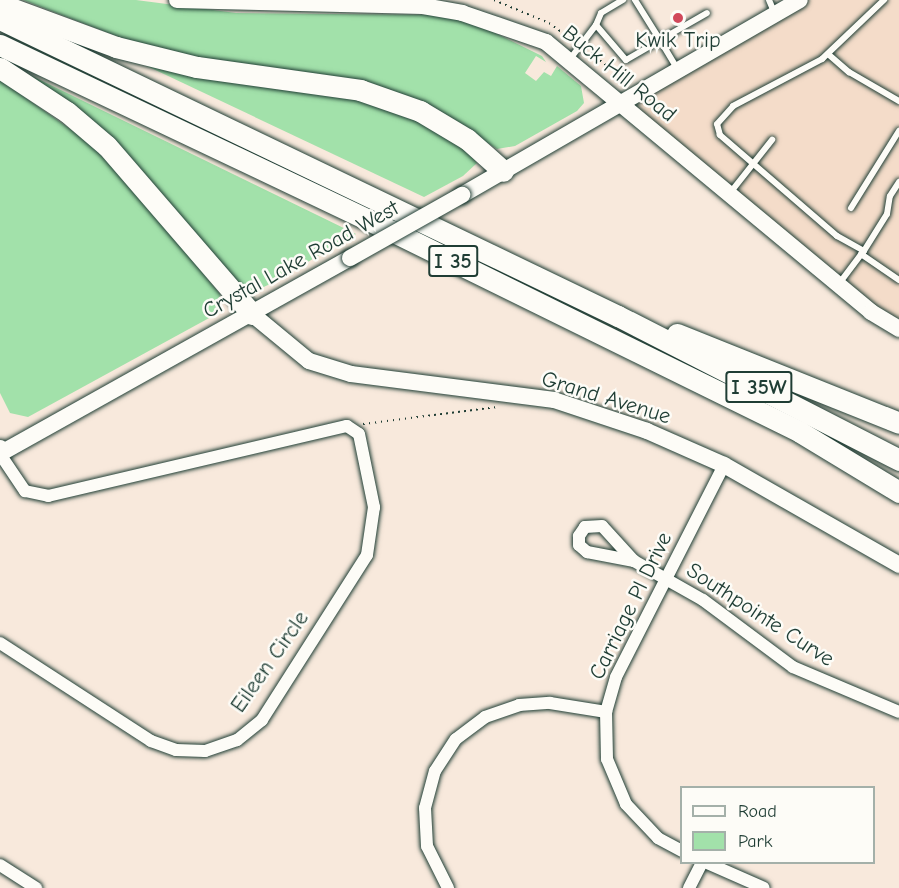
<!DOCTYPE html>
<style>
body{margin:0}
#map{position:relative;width:899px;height:888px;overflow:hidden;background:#f8e9dc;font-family:"Comic Neue",sans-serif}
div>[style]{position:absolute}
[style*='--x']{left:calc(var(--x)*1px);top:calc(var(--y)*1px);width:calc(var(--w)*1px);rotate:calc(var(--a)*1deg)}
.built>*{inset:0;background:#f4dcc9}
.green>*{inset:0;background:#a2e1aa}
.path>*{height:2px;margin-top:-1px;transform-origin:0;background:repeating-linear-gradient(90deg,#1f3d34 0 1.5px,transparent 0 6px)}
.roads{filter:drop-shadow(0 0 2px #1f3d34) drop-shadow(0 0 2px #1f3d34)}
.lane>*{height:6px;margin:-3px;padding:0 3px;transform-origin:3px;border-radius:3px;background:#fdfcf7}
.street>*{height:12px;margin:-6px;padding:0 6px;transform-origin:6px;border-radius:6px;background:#fdfcf7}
.secondary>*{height:16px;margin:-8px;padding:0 8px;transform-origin:8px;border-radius:8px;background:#fdfcf7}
.highway>*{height:21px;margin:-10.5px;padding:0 10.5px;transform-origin:10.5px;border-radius:10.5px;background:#fdfcf7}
.bridges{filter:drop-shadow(0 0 2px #1f3d34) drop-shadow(0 0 2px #1f3d34)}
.secondary-bridge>*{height:16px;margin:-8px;padding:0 8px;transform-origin:8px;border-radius:8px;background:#fdfcf7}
.dots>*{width:16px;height:16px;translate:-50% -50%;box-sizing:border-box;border:3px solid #fdfcf7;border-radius:50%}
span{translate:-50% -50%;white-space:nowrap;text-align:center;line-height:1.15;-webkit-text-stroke:5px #fdfcf7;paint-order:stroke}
.shield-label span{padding:2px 4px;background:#fdfcf7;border:2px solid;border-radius:4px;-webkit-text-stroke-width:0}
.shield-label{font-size:21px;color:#1f3d34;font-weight:700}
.poi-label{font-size:22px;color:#1f3d34}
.street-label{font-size:22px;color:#1f3d34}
.legend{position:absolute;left:680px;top:786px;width:195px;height:78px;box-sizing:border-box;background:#fdfcf7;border:2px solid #a4b0a9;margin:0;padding:8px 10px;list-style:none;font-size:18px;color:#1f3d34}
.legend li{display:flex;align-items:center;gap:12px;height:30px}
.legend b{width:30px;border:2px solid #a4b0a9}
</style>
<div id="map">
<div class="built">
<div style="clip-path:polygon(800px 0,899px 0,899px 329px,622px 103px)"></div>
</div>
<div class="green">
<div style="clip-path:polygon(23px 0,136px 0,236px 13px,444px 15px,483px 27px,542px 56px,546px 62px,536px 56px,525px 73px,536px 81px,544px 72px,551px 76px,557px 66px,581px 86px,584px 103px,577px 111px,515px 146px,497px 149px,452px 120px,124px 39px)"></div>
<div style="clip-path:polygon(130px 58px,381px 104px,410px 116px,466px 150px,477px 163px,463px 176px,424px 197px)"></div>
<div style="clip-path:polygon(28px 74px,356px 234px,268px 285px,255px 291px,242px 289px)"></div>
<div style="clip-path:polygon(0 80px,86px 140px,131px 186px,220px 294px,218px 309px,211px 317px,28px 417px,10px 413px,0 393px)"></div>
</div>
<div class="path">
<div style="--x:494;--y:0;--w:60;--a:22.7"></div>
<div style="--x:549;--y:23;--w:31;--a:36"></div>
<div style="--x:586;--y:49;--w:48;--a:39"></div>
<div style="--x:623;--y:79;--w:12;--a:-24"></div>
<div style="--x:363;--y:424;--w:135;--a:-7.2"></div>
</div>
<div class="roads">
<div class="lane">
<div style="--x:635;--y:0;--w:47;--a:58"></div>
<div style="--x:660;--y:40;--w:54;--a:-29.9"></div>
<div style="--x:769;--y:0;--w:13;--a:67"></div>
<div style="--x:596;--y:25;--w:13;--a:-67"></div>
<div style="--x:601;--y:13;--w:26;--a:-31"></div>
<div style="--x:828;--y:54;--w:28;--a:41"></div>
<div style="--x:849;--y:72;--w:58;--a:30.1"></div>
<div style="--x:570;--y:59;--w:43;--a:-52.6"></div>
<div style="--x:596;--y:25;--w:46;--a:49.4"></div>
<div style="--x:626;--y:60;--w:39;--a:-30"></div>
<div style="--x:660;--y:40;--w:35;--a:59"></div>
<div style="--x:730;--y:193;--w:68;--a:-51.6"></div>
<div style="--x:851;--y:208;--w:91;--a:-58.1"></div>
<div style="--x:864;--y:251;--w:31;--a:-151"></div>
<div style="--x:837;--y:236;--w:155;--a:-139.2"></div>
<div style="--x:720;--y:135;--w:11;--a:-105"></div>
<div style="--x:717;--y:124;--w:24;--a:-48"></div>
<div style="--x:733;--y:106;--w:101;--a:-27.8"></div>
<div style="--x:822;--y:59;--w:86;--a:-43.6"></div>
<div style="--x:862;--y:254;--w:47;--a:-58"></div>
<div style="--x:887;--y:214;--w:18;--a:-81"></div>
<div style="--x:890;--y:196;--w:17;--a:-57"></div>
<div style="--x:838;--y:285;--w:39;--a:-53"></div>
<div style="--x:861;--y:254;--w:46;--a:34.4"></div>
</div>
<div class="street">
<div style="--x:0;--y:454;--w:45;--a:56"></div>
<div style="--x:25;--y:491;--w:24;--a:12"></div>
<div style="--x:48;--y:496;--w:307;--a:-13.2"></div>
<div style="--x:347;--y:426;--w:14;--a:34"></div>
<div style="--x:359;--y:434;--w:75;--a:78.4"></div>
<div style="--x:374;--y:507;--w:49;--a:98.3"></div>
<div style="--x:367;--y:555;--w:196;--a:122.5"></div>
<div style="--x:262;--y:720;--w:32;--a:141"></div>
<div style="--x:237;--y:740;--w:34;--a:161"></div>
<div style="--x:205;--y:751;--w:29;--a:-178"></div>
<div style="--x:176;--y:750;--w:27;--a:-160"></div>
<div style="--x:151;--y:741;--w:180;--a:-147"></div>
<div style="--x:634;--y:561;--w:47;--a:-132.4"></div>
<div style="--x:602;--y:526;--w:17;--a:177"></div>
<div style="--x:585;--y:527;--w:11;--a:124"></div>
<div style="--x:579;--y:536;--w:9;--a:90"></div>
<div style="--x:579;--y:545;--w:11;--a:41"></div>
<div style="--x:587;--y:552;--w:48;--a:10.8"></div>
<div style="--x:634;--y:561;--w:79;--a:29.5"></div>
<div style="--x:703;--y:600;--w:112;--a:36.7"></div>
<div style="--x:793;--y:667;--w:115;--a:23"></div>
<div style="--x:682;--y:851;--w:27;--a:-152"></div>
<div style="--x:658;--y:838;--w:47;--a:-133.3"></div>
<div style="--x:626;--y:804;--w:49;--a:-112.9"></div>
<div style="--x:607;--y:759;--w:47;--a:-91.2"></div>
<div style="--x:606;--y:712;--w:36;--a:-74"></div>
<div style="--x:616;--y:677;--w:238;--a:-63"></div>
<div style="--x:705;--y:862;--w:64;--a:23.8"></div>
<div style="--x:0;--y:865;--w:43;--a:32.6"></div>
<div style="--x:448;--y:888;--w:47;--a:-116.6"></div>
<div style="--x:427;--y:846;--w:38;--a:-93"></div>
<div style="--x:425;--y:808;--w:38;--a:-75"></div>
<div style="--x:435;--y:771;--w:38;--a:-57"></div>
<div style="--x:456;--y:739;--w:36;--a:-37"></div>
<div style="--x:485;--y:717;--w:36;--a:-19"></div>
<div style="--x:519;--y:705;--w:31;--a:-4"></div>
<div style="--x:550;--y:703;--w:57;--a:9.1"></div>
<div style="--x:689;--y:888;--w:29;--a:-63"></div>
</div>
<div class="secondary">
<div style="--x:177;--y:0;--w:246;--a:1.4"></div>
<div style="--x:423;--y:6;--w:40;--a:10"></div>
<div style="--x:462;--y:13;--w:89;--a:19"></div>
<div style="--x:546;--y:42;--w:423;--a:39.7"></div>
<div style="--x:871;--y:312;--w:33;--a:31"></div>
<div style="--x:462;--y:195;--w:390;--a:-30"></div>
<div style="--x:252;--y:314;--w:74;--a:39.5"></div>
<div style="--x:309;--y:361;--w:44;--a:17.2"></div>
<div style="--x:351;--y:374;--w:205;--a:7.3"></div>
<div style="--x:554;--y:400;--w:98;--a:18.4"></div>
<div style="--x:647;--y:431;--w:84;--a:23.8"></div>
<div style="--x:724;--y:465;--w:202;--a:29.7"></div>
<div style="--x:0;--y:448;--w:5;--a:79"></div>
<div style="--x:1;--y:453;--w:400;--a:-29.2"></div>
</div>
<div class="highway">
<div style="--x:0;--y:4;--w:124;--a:20.3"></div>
<div style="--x:116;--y:47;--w:83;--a:13.9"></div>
<div style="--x:197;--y:67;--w:165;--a:8"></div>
<div style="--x:360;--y:90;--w:64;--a:19.3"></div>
<div style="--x:420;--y:111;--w:55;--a:30.8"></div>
<div style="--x:467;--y:139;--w:48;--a:41.6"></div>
<div style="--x:0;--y:19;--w:686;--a:25.67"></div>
<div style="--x:618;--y:316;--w:316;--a:27.1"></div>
<div style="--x:0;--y:45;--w:434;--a:25.4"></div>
<div style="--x:392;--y:231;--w:455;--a:26.2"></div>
<div style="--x:800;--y:432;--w:116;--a:31.2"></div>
<div style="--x:0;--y:68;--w:80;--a:33.3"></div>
<div style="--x:67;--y:112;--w:52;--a:40.4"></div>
<div style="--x:107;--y:146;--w:222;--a:49.2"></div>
<div style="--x:677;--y:334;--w:239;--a:21.8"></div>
</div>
</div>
<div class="bridges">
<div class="secondary-bridge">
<div style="--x:350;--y:258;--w:129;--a:-29.4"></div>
</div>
</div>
<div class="dots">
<div style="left:678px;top:18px;background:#d1495b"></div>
</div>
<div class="shield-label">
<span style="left:453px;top:261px">I 35</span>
<span style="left:759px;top:387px">I 35W</span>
</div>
<div class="poi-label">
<span style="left:678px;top:41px">Kwik Trip</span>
</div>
<div class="street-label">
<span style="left:619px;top:74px;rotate:39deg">Buck Hill Road</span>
<span style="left:301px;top:260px;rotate:-29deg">Crystal Lake Road West</span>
<span style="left:606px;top:398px;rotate:17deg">Grand Avenue</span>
<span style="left:631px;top:606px;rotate:-64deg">Carriage Pl Drive</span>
<span style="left:760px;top:615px;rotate:33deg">Southpointe Curve</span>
<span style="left:270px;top:662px;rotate:-55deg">Eileen Circle</span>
</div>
<ul class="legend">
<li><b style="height:8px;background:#fdfcf7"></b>Road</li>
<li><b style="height:16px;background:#a2e1aa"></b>Park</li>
</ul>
</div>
